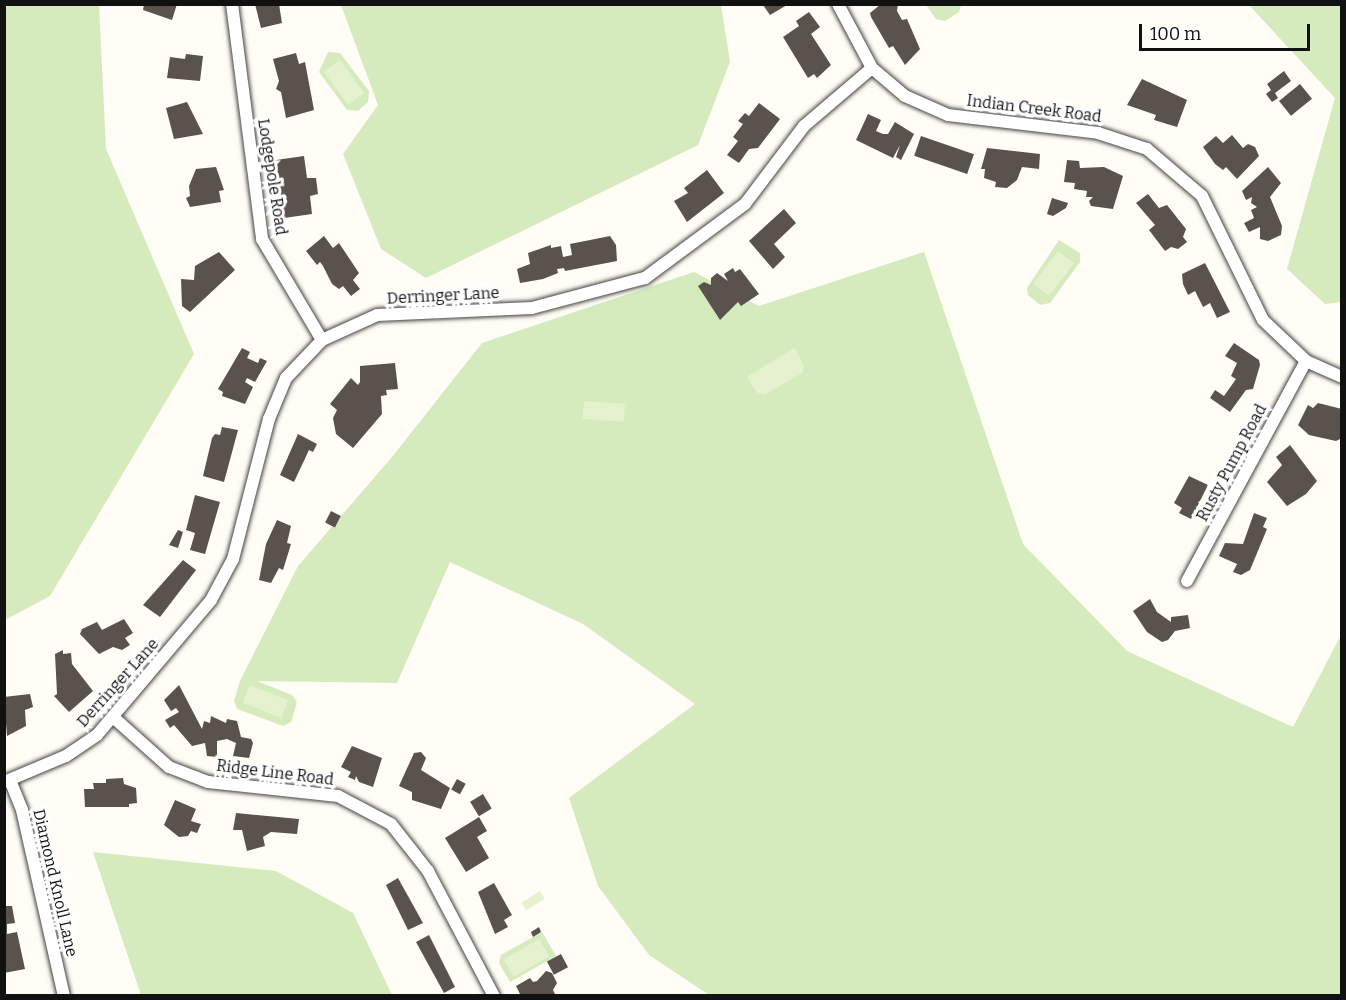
<!DOCTYPE html>
<style>
body{margin:0}
#map{position:relative;width:1346px;height:1000px;overflow:hidden;background:#fffdf5;font-family:Bitter,serif}
div>[style]{position:absolute}
[style*='--x']{left:calc(var(--x)*1px);top:calc(var(--y)*1px);width:calc(var(--w)*1px);rotate:calc(var(--a)*1deg)}
.green>*{inset:0;background:#d5ebbd}
.pitch>*{inset:0;background:#e6f2cf;transform-origin:0 0}
.building>*{inset:0;background:#5a524d;transform-origin:0 0}
.roads{filter:drop-shadow(0 0 2px #444) drop-shadow(0 0 2px #444)}
.minor>*{height:12px;margin:-6px;padding:0 6px;transform-origin:6px;border-radius:6px;background:#fff}
span{translate:-50% -50%;white-space:nowrap;text-align:center;line-height:1.15;-webkit-text-stroke:6px #fff;paint-order:stroke}
.street-label{font-size:16px;color:#111}
.frame{position:absolute;inset:0;border:6px solid #111;pointer-events:none}
.scale{position:absolute;left:1139px;top:24px;width:171px;height:27px;box-sizing:border-box;border:3px solid #111;border-top:0;padding-left:8px;font-size:18px;line-height:21px;white-space:nowrap;color:#111;-webkit-text-stroke:4px #fff;paint-order:stroke}
</style>
<div id="map">
<div class="green">
<div style="clip-path:polygon(5px 4px,99px 5px,106px 149px,194px 354px,50px 596px,5px 620px)"></div>
<div style="clip-path:polygon(341px 5px,721px 5px,730px 62px,698px 145px,426px 278px,381px 249px,343px 154px,378px 105px)"></div>
<div style="clip-path:polygon(926px 5px,961px 5px,959px 12px,945px 21px,936px 19px)"></div>
<div style="clip-path:polygon(1249px 5px,1341px 5px,1341px 302px,1325px 304px,1287px 269px,1335px 98px)"></div>
<div style="clip-path:polygon(328px 52px,340px 53px,369px 91px,368px 102px,358px 111px,347px 110px,319px 72px)"></div>
<div style="clip-path:polygon(1059px 240px,1080px 253px,1080px 262px,1050px 303px,1040px 305px,1028px 295px,1027px 288px)"></div>
<div style="clip-path:polygon(924px 252px,1023px 544px,1127px 651px,1293px 727px,1341px 635px,1341px 995px,709px 995px,649px 955px,598px 886px,569px 798px,695px 704px,583px 624px,450px 562px,397px 683px,257px 681px,292px 695px,297px 702px,291px 722px,283px 726px,237px 709px,234px 701px,240px 681px,298px 566px,392px 457px,482px 343px,694px 272px,759px 306px)"></div>
<div style="clip-path:polygon(93px 852px,276px 871px,353px 913px,392px 995px,141px 995px)"></div>
<div style="clip-path:polygon(542px 932px,556px 956px,510px 982px,499px 963px,501px 955px)"></div>
</div>
<div class="pitch">
<div style="left:340px;top:60px;width:41px;height:20px;rotate:54deg"></div>
<div style="left:1058px;top:251px;width:20px;height:41px;rotate:37deg"></div>
<div style="clip-path:polygon(794px 348px,804px 365px,802px 373px,764px 395px,757px 393px,747px 377px)"></div>
<div style="left:584px;top:401px;width:41px;height:18px;rotate:4deg"></div>
<div style="left:250px;top:685px;width:41px;height:19px;rotate:22deg"></div>
<div style="left:540px;top:891px;width:9px;height:22px;rotate:58deg"></div>
<div style="left:539px;top:939px;width:20px;height:41px;rotate:60deg"></div>
</div>
<div class="building">
<div style="clip-path:polygon(144px 4px,177px 4px,172px 20px,143px 10px)"></div>
<div style="clip-path:polygon(255px 4px,279px 4px,282px 23px,261px 28px)"></div>
<div style="clip-path:polygon(881px 4px,898px 4px,897px 11px,902px 20px,907px 19px,920px 49px,905px 65px,893px 46px,889px 48px,871px 17px,870px 13px)"></div>
<div style="clip-path:polygon(763px 5px,787px 5px,770px 15px)"></div>
<div style="clip-path:polygon(809px 12px,820px 27px,811px 34px,831px 65px,817px 78px,814px 74px,808px 78px,783px 37px,799px 26px,796px 21px)"></div>
<div style="clip-path:polygon(296px 53px,299px 64px,305px 62px,314px 110px,286px 118px,281px 92px,276px 89px,279px 81px,273px 59px)"></div>
<div style="clip-path:polygon(186px 54px,203px 56px,200px 81px,167px 78px,170px 57px,185px 59px)"></div>
<div style="clip-path:polygon(1284px 71px,1291px 81px,1275px 93px,1278px 98px,1272px 102px,1266px 94px,1271px 90px,1267px 84px)"></div>
<div style="clip-path:polygon(1142px 79px,1187px 100px,1177px 127px,1154px 120px,1156px 115px,1127px 105px)"></div>
<div style="left:1300px;top:84px;width:19px;height:27px;rotate:51deg"></div>
<div style="clip-path:polygon(187px 102px,203px 134px,174px 139px,166px 108px)"></div>
<div style="clip-path:polygon(759px 103px,780px 119px,758px 148px,749px 149px,739px 163px,727px 155px,738px 141px,733px 137px,743px 124px,738px 121px,745px 113px,749px 116px)"></div>
<div style="clip-path:polygon(868px 114px,881px 120px,876px 131px,883px 134px,888px 134px,895px 122px,914px 134px,901px 160px,896px 157px,900px 145px,893px 158px,856px 140px)"></div>
<div style="clip-path:polygon(1232px 135px,1243px 148px,1248px 144px,1255px 147px,1259px 156px,1237px 179px,1226px 167px,1223px 170px,1215px 164px,1203px 147px,1216px 136px,1223px 143px)"></div>
<div style="left:921px;top:136px;width:56px;height:21px;rotate:19deg"></div>
<div style="clip-path:polygon(987px 148px,1040px 154px,1039px 169px,1022px 167px,1017px 180px,1007px 188px,995px 187px,996px 182px,984px 178px,985px 169px,981px 169px)"></div>
<div style="clip-path:polygon(304px 156px,307px 178px,316px 178px,318px 194px,310px 196px,312px 214px,284px 218px,276px 160px)"></div>
<div style="clip-path:polygon(1067px 160px,1079px 161px,1080px 168px,1104px 167px,1123px 176px,1113px 209px,1091px 206px,1089px 201px,1093px 197px,1086px 197px,1087px 191px,1074px 189px,1075px 183px,1064px 182px)"></div>
<div style="clip-path:polygon(216px 167px,224px 190px,219px 191px,221px 202px,190px 207px,186px 198px,190px 196px,189px 186px,196px 169px)"></div>
<div style="clip-path:polygon(1268px 167px,1281px 183px,1270px 197px,1282px 226px,1281px 235px,1268px 241px,1260px 239px,1260px 227px,1249px 232px,1244px 223px,1254px 218px,1251px 210px,1257px 207px,1251px 203px,1252px 197px,1246px 200px,1242px 191px)"></div>
<div style="clip-path:polygon(707px 170px,724px 193px,687px 222px,674px 201px,688px 193px,684px 188px)"></div>
<div style="clip-path:polygon(1148px 194px,1159px 208px,1167px 205px,1186px 229px,1183px 237px,1187px 242px,1178px 249px,1171px 247px,1165px 251px,1149px 230px,1155px 225px,1136px 203px)"></div>
<div style="clip-path:polygon(1052px 198px,1068px 203px,1066px 208px,1053px 216px,1047px 214px)"></div>
<div style="clip-path:polygon(784px 209px,796px 223px,774px 244px,785px 257px,773px 269px,749px 241px)"></div>
<div style="clip-path:polygon(324px 236px,333px 248px,339px 243px,359px 273px,353px 280px,360px 289px,351px 296px,343px 286px,339px 289px,332px 284px,323px 266px,320px 262px,317px 265px,306px 251px)"></div>
<div style="clip-path:polygon(610px 236px,616px 245px,617px 261px,565px 271px,564px 268px,557px 269px,558px 273px,543px 279px,520px 283px,517px 269px,530px 264px,528px 253px,551px 245px,551px 248px,561px 246px,563px 257px,572px 255px,570px 244px)"></div>
<div style="clip-path:polygon(219px 252px,235px 270px,190px 312px,182px 306px,181px 279px,194px 280px,195px 266px)"></div>
<div style="clip-path:polygon(1205px 263px,1230px 312px,1217px 318px,1210px 303px,1203px 307px,1195px 291px,1188px 295px,1183px 284px,1182px 274px)"></div>
<div style="clip-path:polygon(733px 268px,735px 272px,740px 269px,759px 294px,741px 306px,738px 302px,720px 320px,698px 286px,704px 282px,711px 285px,711px 278px,717px 273px,728px 281px,724px 274px)"></div>
<div style="clip-path:polygon(1234px 343px,1259px 360px,1260px 365px,1253px 389px,1246px 390px,1230px 412px,1210px 398px,1215px 390px,1224px 396px,1236px 379px,1231px 376px,1237px 363px,1225px 356px)"></div>
<div style="clip-path:polygon(242px 348px,250px 352px,247px 358px,258px 363px,260px 358px,267px 361px,255px 382px,247px 378px,245px 382px,253px 387px,245px 404px,222px 396px,223px 392px,218px 389px)"></div>
<div style="clip-path:polygon(395px 363px,398px 389px,386px 390px,387px 395px,381px 396px,382px 414px,353px 448px,336px 434px,333px 418px,337px 410px,330px 404px,351px 378px,358px 385px,360px 382px,360px 366px)"></div>
<div style="clip-path:polygon(1318px 403px,1342px 409px,1342px 438px,1336px 441px,1309px 435px,1298px 425px,1308px 405px,1313px 408px)"></div>
<div style="clip-path:polygon(222px 427px,238px 430px,224px 482px,203px 476px,212px 438px,215px 434px,220px 435px)"></div>
<div style="clip-path:polygon(298px 434px,317px 444px,313px 452px,309px 450px,294px 482px,280px 475px)"></div>
<div style="clip-path:polygon(1290px 445px,1317px 481px,1306px 494px,1287px 506px,1267px 482px,1282px 465px,1276px 457px)"></div>
<div style="clip-path:polygon(1189px 476px,1208px 485px,1191px 519px,1179px 513px,1182px 508px,1174px 503px)"></div>
<div style="clip-path:polygon(195px 495px,220px 502px,205px 554px,190px 550px,195px 533px,186px 530px)"></div>
<div style="left:331px;top:511px;width:11px;height:13px;rotate:27deg"></div>
<div style="clip-path:polygon(1254px 513px,1267px 518px,1263px 527px,1267px 529px,1250px 570px,1241px 575px,1233px 572px,1237px 564px,1219px 556px,1225px 543px,1243px 544px)"></div>
<div style="clip-path:polygon(277px 520px,291px 526px,287px 543px,291px 544px,283px 570px,279px 568px,271px 583px,259px 580px,266px 544px)"></div>
<div style="clip-path:polygon(178px 530px,183px 532px,178px 548px,169px 545px)"></div>
<div style="clip-path:polygon(183px 560px,196px 570px,160px 617px,143px 605px)"></div>
<div style="clip-path:polygon(1150px 599px,1157px 612px,1171px 622px,1171px 617px,1188px 615px,1190px 628px,1175px 631px,1168px 640px,1162px 642px,1147px 632px,1133px 611px)"></div>
<div style="clip-path:polygon(124px 619px,133px 633px,125px 638px,130px 645px,122px 650px,113px 647px,99px 654px,80px 634px,82px 629px,97px 622px,102px 630px)"></div>
<div style="clip-path:polygon(63px 650px,63px 654px,71px 653px,72px 664px,93px 691px,69px 712px,54px 696px,57px 694px,55px 654px)"></div>
<div style="clip-path:polygon(179px 685px,202px 729px,204px 721px,210px 723px,211px 716px,226px 723px,227px 719px,237px 721px,241px 737px,251px 739px,253px 743px,249px 758px,233px 756px,236px 743px,227px 739px,217px 741px,217px 757px,207px 756px,205px 743px,192px 746px,174px 725px,170px 728px,165px 720px,179px 712px,176px 708px,171px 711px,164px 700px)"></div>
<div style="clip-path:polygon(30px 694px,33px 707px,25px 710px,26px 726px,7px 736px,4px 697px)"></div>
<div style="clip-path:polygon(352px 746px,382px 758px,373px 787px,359px 782px,356px 776px,355px 780px,348px 777px,351px 772px,341px 767px)"></div>
<div style="clip-path:polygon(421px 752px,426px 758px,421px 770px,450px 788px,441px 809px,412px 800px,412px 792px,399px 786px,414px 753px)"></div>
<div style="clip-path:polygon(123px 778px,124px 784px,136px 788px,137px 803px,129px 804px,129px 807px,85px 807px,84px 789px,94px 789px,93px 783px,106px 783px,106px 779px)"></div>
<div style="left:457px;top:779px;width:10px;height:12px;rotate:29deg"></div>
<div style="left:483px;top:794px;width:17px;height:15px;rotate:59deg"></div>
<div style="clip-path:polygon(175px 800px,196px 809px,191px 821px,201px 824px,197px 833px,191px 831px,188px 836px,179px 837px,164px 825px)"></div>
<div style="clip-path:polygon(236px 813px,299px 819px,297px 834px,271px 832px,263px 837px,265px 846px,247px 851px,242px 830px,233px 830px)"></div>
<div style="clip-path:polygon(479px 817px,487px 831px,477px 837px,489px 858px,466px 872px,445px 838px)"></div>
<div style="clip-path:polygon(398px 878px,423px 923px,408px 930px,386px 885px)"></div>
<div style="clip-path:polygon(494px 883px,512px 915px,504px 920px,508px 927px,495px 934px,478px 892px)"></div>
<div style="clip-path:polygon(6px 906px,12px 906px,15px 923px,7px 924px,7px 934px,17px 932px,25px 969px,4px 973px)"></div>
<div style="clip-path:polygon(539px 927px,541px 932px,533px 937px,531px 932px)"></div>
<div style="clip-path:polygon(429px 935px,455px 987px,444px 993px,416px 942px)"></div>
<div style="left:561px;top:954px;width:15px;height:16px;rotate:62deg"></div>
<div style="clip-path:polygon(546px 971px,552px 973px,557px 983px,553px 990px,556px 996px,521px 996px,516px 986px,530px 978px,533px 982px,537px 981px)"></div>
</div>
<div class="roads">
<div class="minor">
<div style="--x:232;--y:4;--w:237;--a:82.7"></div>
<div style="--x:262;--y:239;--w:117;--a:59.3"></div>
<div style="--x:838;--y:4;--w:72;--a:62"></div>
<div style="--x:872;--y:68;--w:43;--a:40.3"></div>
<div style="--x:905;--y:96;--w:47;--a:23.8"></div>
<div style="--x:948;--y:115;--w:151;--a:6.8"></div>
<div style="--x:1098;--y:133;--w:52;--a:18.1"></div>
<div style="--x:1147;--y:149;--w:72;--a:40.5"></div>
<div style="--x:1202;--y:196;--w:138;--a:63.8"></div>
<div style="--x:1263;--y:320;--w:59;--a:43.6"></div>
<div style="--x:1306;--y:361;--w:39;--a:24"></div>
<div style="--x:1187;--y:581;--w:250;--a:-61.6"></div>
<div style="--x:113;--y:717;--w:75;--a:41.8"></div>
<div style="--x:169;--y:767;--w:42;--a:21"></div>
<div style="--x:208;--y:782;--w:131;--a:6.1"></div>
<div style="--x:338;--y:796;--w:60;--a:27.8"></div>
<div style="--x:391;--y:824;--w:60;--a:51.8"></div>
<div style="--x:428;--y:871;--w:141;--a:62.2"></div>
<div style="--x:10;--y:780;--w:32;--a:68"></div>
<div style="--x:22;--y:810;--w:191;--a:77.3"></div>
<div style="--x:4;--y:782;--w:67;--a:-22.8"></div>
<div style="--x:66;--y:756;--w:37;--a:-34"></div>
<div style="--x:97;--y:735;--w:177;--a:-49.8"></div>
<div style="--x:211;--y:600;--w:47;--a:-61.8"></div>
<div style="--x:233;--y:559;--w:145;--a:-75.6"></div>
<div style="--x:269;--y:419;--w:44;--a:-67.5"></div>
<div style="--x:286;--y:378;--w:52;--a:-46.5"></div>
<div style="--x:322;--y:340;--w:60;--a:-24.4"></div>
<div style="--x:377;--y:315;--w:155;--a:-2.6"></div>
<div style="--x:532;--y:308;--w:117;--a:-14.9"></div>
<div style="--x:645;--y:278;--w:124;--a:-36.5"></div>
<div style="--x:745;--y:204;--w:98;--a:-52.9"></div>
<div style="--x:804;--y:126;--w:89;--a:-40.5"></div>
</div>
</div>
<div class="street-label">
<span style="left:1034px;top:109px;rotate:7deg">Indian Creek Road</span>
<span style="left:272px;top:177px;rotate:81deg">Lodgepole Road</span>
<span style="left:443px;top:296px;rotate:-3deg">Derringer Lane</span>
<span style="left:1232px;top:463px;rotate:-62deg">Rusty Pump Road</span>
<span style="left:118px;top:683px;rotate:-48deg">Derringer Lane</span>
<span style="left:275px;top:773px;rotate:7deg">Ridge Line Road</span>
<span style="left:55px;top:883px;rotate:77deg">Diamond Knoll Lane</span>
</div>
<div class="frame"></div>
<div class="scale">100 m</div>
</div>
